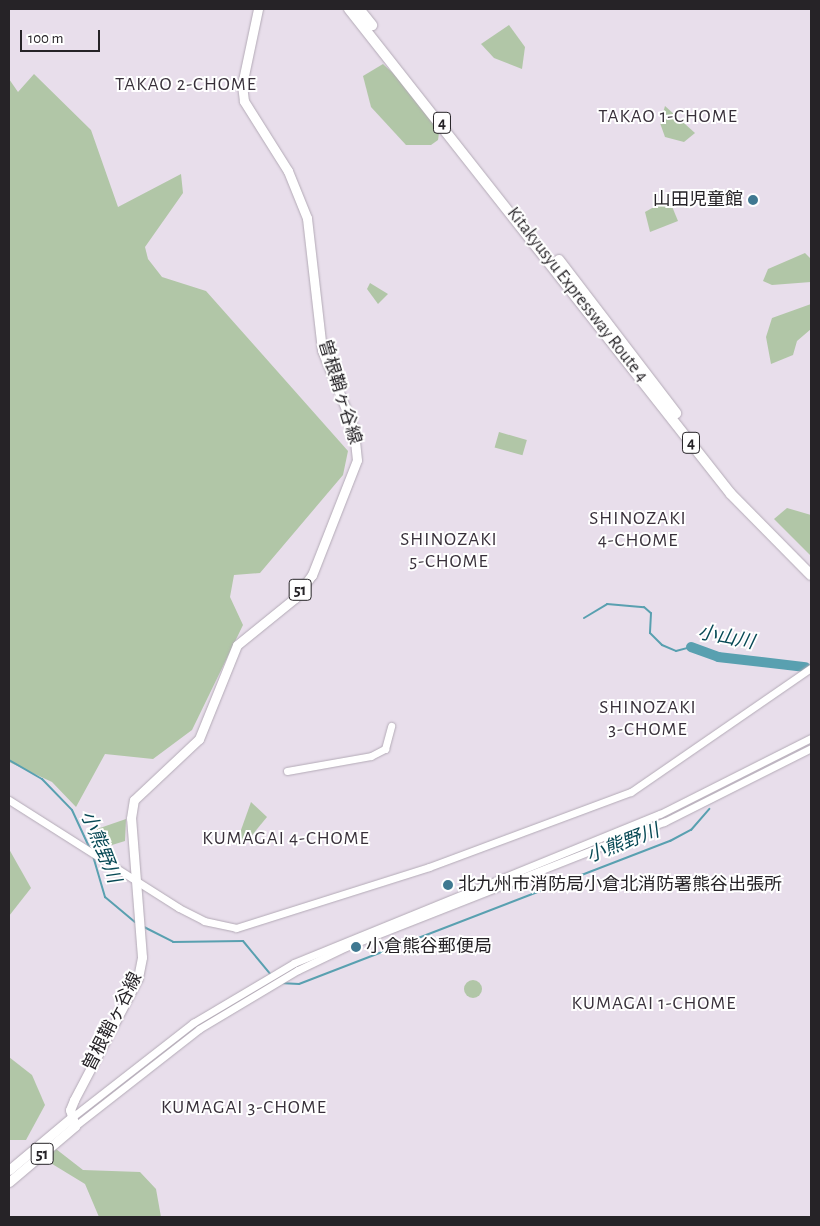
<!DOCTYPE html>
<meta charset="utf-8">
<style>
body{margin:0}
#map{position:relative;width:820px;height:1226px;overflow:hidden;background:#e8deeb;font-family:"Alegreya Sans","Noto Sans JP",sans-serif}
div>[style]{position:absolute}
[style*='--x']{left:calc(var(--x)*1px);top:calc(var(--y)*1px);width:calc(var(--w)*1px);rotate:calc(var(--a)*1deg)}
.green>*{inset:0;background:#b1c6a7;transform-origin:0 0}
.round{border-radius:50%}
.stream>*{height:2px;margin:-1px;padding:0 1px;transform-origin:1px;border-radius:1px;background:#59a0b0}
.river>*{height:10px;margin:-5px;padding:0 5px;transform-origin:5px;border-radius:5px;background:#59a0b0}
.roads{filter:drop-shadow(0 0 1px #b3aab6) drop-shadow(0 0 1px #b3aab6)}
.tertiary>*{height:7px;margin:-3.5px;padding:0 3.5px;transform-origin:3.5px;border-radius:3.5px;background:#fff}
.primary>*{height:9px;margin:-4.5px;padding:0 4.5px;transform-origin:4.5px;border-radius:4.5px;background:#fff}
.motorway>*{height:10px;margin:-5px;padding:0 5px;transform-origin:5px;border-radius:5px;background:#fff}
.dots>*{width:14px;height:14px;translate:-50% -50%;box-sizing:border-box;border:2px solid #fff;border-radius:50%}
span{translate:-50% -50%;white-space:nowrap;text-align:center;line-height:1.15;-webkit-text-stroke:4px #fff;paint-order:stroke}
.shield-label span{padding:1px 4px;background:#fff;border:1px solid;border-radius:4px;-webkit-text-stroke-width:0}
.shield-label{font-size:16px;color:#262327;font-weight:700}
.poi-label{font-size:18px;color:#262327}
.right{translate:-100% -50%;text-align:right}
.left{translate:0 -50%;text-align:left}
.street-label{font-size:18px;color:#262327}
.neighbourhood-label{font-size:19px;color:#38303a;letter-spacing:1px}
.water-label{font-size:19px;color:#074955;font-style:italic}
.frame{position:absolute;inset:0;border:10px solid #262327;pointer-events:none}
.scale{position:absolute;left:20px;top:30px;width:80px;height:22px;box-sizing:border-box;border:2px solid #262327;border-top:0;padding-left:6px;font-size:15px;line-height:18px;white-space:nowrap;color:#262327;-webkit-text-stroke:4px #fff;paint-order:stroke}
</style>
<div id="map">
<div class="green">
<div style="clip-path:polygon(509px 25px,525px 47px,522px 69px,494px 58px,481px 44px)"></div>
<div style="clip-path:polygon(383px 64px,409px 88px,440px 126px,438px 140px,431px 145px,406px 145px,371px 107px,363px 76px)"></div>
<div style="clip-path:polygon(34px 74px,91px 130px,118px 207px,181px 174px,183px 193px,145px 247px,148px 259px,162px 277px,206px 291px,348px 451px,343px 475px,260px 573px,234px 575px,230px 597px,243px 625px,192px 730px,153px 759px,105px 754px,76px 807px,52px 782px,9px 762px,9px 79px,18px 92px)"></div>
<div style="clip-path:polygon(665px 106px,695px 133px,684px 142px,665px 137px,660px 123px)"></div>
<div style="clip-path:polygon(661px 203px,671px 204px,678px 221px,650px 232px,645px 212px)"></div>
<div style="clip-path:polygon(805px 253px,811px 259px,811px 282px,772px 285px,763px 281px,768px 269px)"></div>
<div style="clip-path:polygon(370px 283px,388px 294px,378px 304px,367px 289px)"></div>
<div style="clip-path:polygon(811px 304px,811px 329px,797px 341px,793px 355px,771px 364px,766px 337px,772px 318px)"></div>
<div style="left:499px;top:432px;width:29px;height:16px;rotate:16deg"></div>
<div style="clip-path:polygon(787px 508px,811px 515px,811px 556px,774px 519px)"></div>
<div style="clip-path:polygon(251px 802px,267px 817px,244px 845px,236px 844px)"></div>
<div style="clip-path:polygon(126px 819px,125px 841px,112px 845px,99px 840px,97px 829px)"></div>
<div style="clip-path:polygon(9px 849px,31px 888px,9px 916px)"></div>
<div class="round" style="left:464px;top:980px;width:18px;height:18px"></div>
<div style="clip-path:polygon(9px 1057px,32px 1075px,45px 1105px,26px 1140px,9px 1140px)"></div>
<div style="clip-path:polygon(56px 1149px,83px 1170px,140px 1172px,156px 1189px,161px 1217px,99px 1217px,85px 1184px,44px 1159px)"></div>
</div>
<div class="stream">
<div style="--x:584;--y:618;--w:27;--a:-31"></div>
<div style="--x:607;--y:604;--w:37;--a:5"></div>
<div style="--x:644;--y:607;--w:9;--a:41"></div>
<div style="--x:651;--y:613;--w:20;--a:93"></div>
<div style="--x:650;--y:633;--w:17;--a:45"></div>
<div style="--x:662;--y:645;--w:15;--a:23"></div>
<div style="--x:676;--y:651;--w:16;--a:-15"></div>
<div style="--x:9;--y:760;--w:38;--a:30"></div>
<div style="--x:42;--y:779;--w:43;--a:45.9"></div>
<div style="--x:72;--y:810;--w:43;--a:65.2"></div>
<div style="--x:93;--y:856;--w:43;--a:73.7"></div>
<div style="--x:105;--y:897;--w:39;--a:40"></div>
<div style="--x:144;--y:927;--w:33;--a:27"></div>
<div style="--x:173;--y:942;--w:70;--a:-0.8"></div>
<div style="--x:243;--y:941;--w:44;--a:50.5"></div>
<div style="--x:280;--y:983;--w:19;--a:3"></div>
<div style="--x:299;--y:984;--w:398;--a:-21.1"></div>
<div style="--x:670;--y:841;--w:24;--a:-28"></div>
<div style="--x:691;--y:830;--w:28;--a:-49"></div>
</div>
<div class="river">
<div style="--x:691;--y:647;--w:29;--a:20"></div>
<div style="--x:718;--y:657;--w:88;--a:6.6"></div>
</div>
<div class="roads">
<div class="tertiary">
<div style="--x:287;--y:771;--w:85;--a:-10.1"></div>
<div style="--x:371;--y:756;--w:16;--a:-27"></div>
<div style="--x:385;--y:749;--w:24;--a:-75"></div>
<div style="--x:9;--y:800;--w:201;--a:32.4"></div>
<div style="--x:179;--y:908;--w:28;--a:27"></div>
<div style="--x:204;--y:921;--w:33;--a:12"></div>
<div style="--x:236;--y:928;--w:202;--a:-17.5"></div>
<div style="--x:429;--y:867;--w:215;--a:-20.4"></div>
<div style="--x:631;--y:792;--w:219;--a:-34.6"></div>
<div style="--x:71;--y:1118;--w:155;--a:-37.9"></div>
<div style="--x:193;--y:1023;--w:117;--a:-30.7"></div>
<div style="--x:294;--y:963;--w:395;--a:-22.2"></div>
<div style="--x:660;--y:814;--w:169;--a:-26.7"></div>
<div style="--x:75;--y:1126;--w:157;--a:-38"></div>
<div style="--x:199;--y:1029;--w:115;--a:-30.8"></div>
<div style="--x:298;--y:970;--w:53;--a:-25.6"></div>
<div style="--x:346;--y:947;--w:342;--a:-21.5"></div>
<div style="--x:664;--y:822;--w:165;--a:-26.7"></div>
</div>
<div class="primary">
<div style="--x:9;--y:1170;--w:81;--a:-40"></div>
<div style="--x:9;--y:1182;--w:87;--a:-40.3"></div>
<div style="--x:75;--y:1126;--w:17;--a:-107"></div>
<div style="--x:70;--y:1110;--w:11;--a:-68"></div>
<div style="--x:74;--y:1100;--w:138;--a:-62.3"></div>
<div style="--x:138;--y:978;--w:21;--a:-79"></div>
<div style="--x:142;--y:957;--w:139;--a:-94.5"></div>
<div style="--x:131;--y:818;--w:18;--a:-81"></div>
<div style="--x:134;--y:800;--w:89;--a:-43.2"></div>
<div style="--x:199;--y:739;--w:101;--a:-68"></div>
<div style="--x:237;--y:645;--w:75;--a:-39"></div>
<div style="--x:295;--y:598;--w:29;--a:-54"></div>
<div style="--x:312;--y:575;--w:123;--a:-68.6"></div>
<div style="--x:357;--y:460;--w:31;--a:-96"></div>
<div style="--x:354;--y:429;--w:85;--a:-112.1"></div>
<div style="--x:322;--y:350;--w:133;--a:-96.5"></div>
<div style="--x:307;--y:218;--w:51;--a:-112"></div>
<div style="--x:288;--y:171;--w:83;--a:-122.2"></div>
<div style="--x:244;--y:101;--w:16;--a:-97"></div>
<div style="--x:242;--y:85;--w:78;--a:-78.1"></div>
</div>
<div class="motorway">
<div style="--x:349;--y:9;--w:617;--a:51.78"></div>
<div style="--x:731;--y:494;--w:114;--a:45.4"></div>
<div style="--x:359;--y:9;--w:21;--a:51"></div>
<div style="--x:559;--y:260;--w:193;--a:52.6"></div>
</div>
</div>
<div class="dots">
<div style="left:753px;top:200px;background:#3f7891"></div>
<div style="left:448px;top:885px;background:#3f7891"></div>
<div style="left:356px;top:947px;background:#3f7891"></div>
</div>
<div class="shield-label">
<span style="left:442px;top:123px">4</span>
<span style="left:691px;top:443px">4</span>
<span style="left:300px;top:590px">51</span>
<span style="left:42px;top:1154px">51</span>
</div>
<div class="poi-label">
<span class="right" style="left:743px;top:200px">山田児童館</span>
<span class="left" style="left:458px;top:885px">北九州市消防局小倉北消防署熊谷出張所</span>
<span class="left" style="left:366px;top:947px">小倉熊谷郵便局</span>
</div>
<div class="street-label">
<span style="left:577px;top:295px;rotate:52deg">Kitakyusyu Expressway Route 4</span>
<span style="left:339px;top:392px;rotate:73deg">曽根鞘ヶ谷線</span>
<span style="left:113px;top:1022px;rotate:-63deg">曽根鞘ヶ谷線</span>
</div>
<div class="neighbourhood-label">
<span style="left:186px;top:85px">TAKAO 2-CHOME</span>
<span style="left:668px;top:117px">TAKAO 1-CHOME</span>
<span style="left:638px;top:530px">SHINOZAKI<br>4-CHOME</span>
<span style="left:449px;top:551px">SHINOZAKI<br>5-CHOME</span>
<span style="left:648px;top:719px">SHINOZAKI<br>3-CHOME</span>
<span style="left:286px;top:839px">KUMAGAI 4-CHOME</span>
<span style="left:654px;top:1004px">KUMAGAI 1-CHOME</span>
<span style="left:244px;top:1108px">KUMAGAI 3-CHOME</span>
</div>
<div class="water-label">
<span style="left:726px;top:638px;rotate:11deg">小山川</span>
<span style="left:623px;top:844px;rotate:-21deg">小熊野川</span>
<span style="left:100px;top:847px;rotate:68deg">小熊野川</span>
</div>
<div class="frame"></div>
<div class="scale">100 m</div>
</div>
